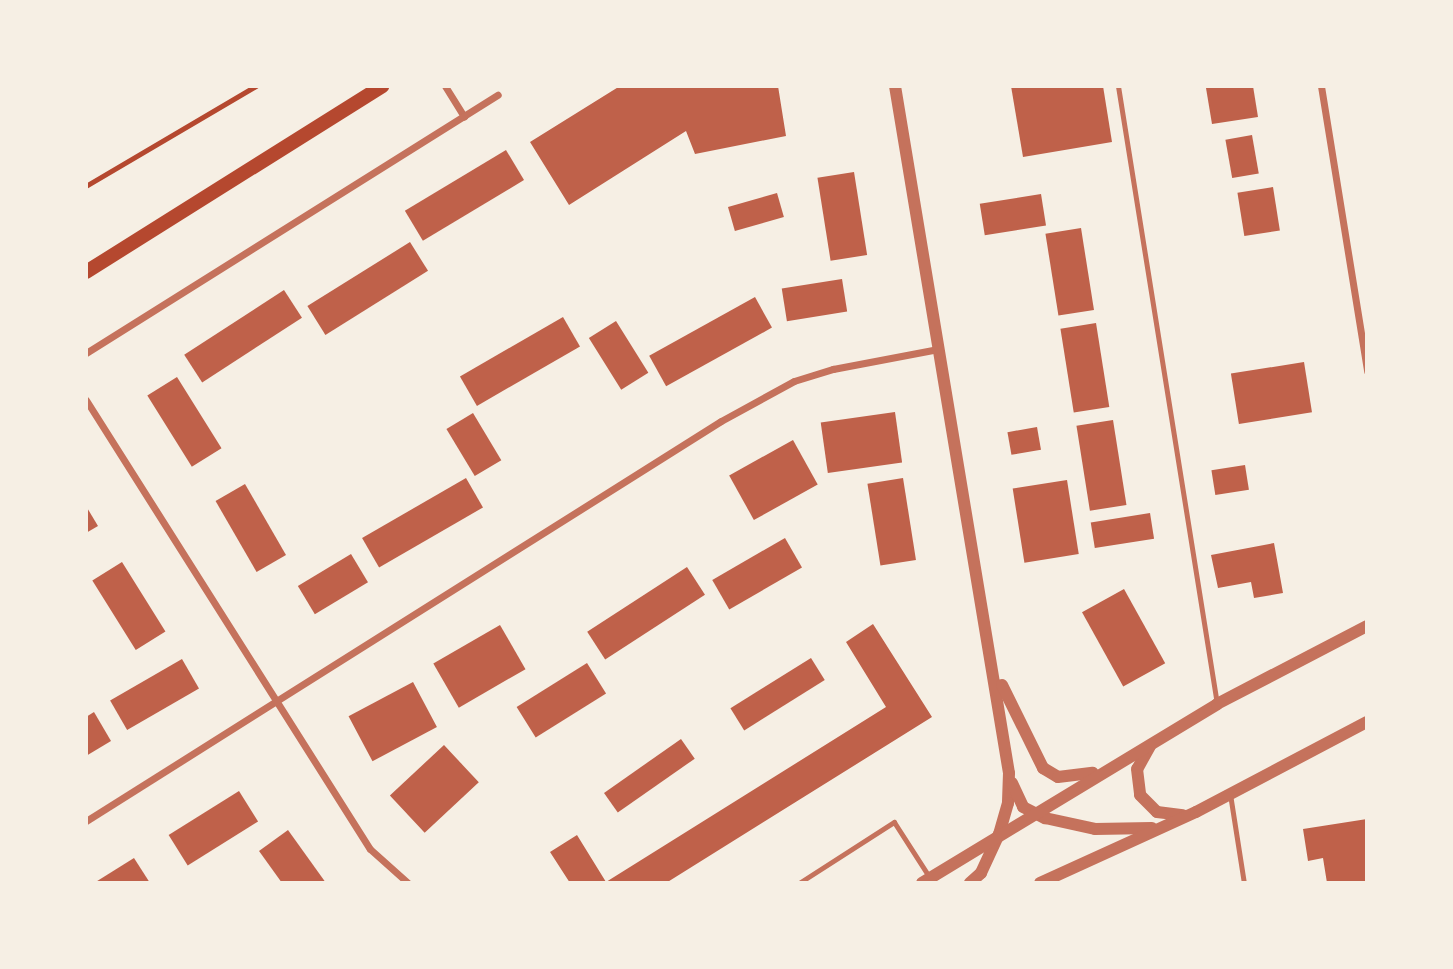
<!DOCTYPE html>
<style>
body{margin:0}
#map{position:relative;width:1453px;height:969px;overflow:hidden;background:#f6efe4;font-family:Roboto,sans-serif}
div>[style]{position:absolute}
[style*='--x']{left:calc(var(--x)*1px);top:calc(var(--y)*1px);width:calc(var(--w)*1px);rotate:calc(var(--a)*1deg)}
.building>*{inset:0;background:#bf614a;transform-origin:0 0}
.path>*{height:4.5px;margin:-2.25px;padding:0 2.25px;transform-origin:2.25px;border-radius:2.25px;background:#b5482f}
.service>*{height:5px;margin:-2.5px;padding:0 2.5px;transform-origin:2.5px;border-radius:2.5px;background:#c5725c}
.minor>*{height:7px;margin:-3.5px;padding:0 3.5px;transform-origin:3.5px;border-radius:3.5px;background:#c5725c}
.tertiary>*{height:12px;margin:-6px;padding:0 6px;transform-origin:6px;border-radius:6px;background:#c5725c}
.secondary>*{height:14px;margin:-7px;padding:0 7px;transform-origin:7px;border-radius:7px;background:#b5482f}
span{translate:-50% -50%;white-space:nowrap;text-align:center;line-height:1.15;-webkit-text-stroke:5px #f6efe4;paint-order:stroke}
.frame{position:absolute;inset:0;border:88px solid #f6efe4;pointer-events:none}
</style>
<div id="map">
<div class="building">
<div style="clip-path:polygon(620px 86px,778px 86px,786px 136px,695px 154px,686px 131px,569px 205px,530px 142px)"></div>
<div style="clip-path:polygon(1011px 86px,1103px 86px,1112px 142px,1023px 157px)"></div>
<div style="clip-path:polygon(1253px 86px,1258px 117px,1212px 124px,1206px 88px)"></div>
<div style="left:1252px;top:135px;width:39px;height:27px;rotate:80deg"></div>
<div style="left:506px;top:150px;width:35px;height:118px;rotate:59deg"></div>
<div style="left:854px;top:172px;width:84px;height:37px;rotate:81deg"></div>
<div style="left:1273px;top:187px;width:44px;height:36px;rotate:81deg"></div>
<div style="left:777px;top:193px;width:25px;height:51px;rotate:74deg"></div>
<div style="left:1041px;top:194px;width:32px;height:62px;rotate:81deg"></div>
<div style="left:1081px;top:228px;width:83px;height:36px;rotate:81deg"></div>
<div style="left:410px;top:242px;width:34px;height:121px;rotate:58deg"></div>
<div style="left:842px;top:279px;width:33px;height:61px;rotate:81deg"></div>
<div style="left:284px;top:290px;width:33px;height:119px;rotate:57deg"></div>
<div style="left:755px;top:297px;width:35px;height:121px;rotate:61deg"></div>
<div style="left:563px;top:317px;width:34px;height:119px;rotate:60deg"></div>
<div style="left:616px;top:321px;width:61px;height:32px;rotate:58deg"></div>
<div style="left:1096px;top:323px;width:85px;height:36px;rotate:81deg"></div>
<div style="left:1304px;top:362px;width:51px;height:74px;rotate:81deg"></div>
<div style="left:177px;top:377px;width:84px;height:35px;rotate:58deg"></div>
<div style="left:895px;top:412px;width:51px;height:75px;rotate:82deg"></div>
<div style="left:473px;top:413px;width:55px;height:31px;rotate:59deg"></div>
<div style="left:1113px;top:420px;width:86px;height:37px;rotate:81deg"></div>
<div style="left:1037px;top:427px;width:23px;height:30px;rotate:80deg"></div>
<div style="left:793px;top:440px;width:51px;height:73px;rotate:61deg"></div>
<div style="left:1245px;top:465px;width:25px;height:34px;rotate:81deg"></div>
<div style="left:466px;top:478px;width:34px;height:120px;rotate:60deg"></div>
<div style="left:903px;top:478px;width:83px;height:36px;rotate:81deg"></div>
<div style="left:1067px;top:480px;width:75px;height:55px;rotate:81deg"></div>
<div style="left:245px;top:484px;width:82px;height:34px;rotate:60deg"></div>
<div style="clip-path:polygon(86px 506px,98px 526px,86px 533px)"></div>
<div style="left:1150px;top:513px;width:26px;height:60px;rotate:81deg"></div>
<div style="left:785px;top:538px;width:34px;height:84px;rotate:60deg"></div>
<div style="clip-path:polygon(1274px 543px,1283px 593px,1254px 598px,1251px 582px,1218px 588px,1211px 555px)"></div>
<div style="left:351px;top:554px;width:33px;height:62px;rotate:59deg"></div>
<div style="left:122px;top:562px;width:82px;height:35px;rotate:58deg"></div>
<div style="left:687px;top:567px;width:33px;height:119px;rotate:57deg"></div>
<div style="left:1124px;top:589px;width:85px;height:48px;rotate:61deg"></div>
<div style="clip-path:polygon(873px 624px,932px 717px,666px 883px,570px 883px,550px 852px,577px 835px,606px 882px,886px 707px,846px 642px)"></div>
<div style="left:500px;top:625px;width:51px;height:77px;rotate:60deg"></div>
<div style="left:811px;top:658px;width:26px;height:95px;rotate:58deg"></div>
<div style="left:182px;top:659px;width:34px;height:83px;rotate:60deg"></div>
<div style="left:587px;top:663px;width:36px;height:83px;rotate:58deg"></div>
<div style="left:413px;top:682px;width:51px;height:73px;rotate:62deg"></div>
<div style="clip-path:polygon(94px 712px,111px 741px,86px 756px,86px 717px)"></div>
<div style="left:681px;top:739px;width:24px;height:94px;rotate:55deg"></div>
<div style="left:444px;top:745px;width:51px;height:74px;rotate:47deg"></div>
<div style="left:239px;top:791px;width:36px;height:83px;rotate:58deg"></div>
<div style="clip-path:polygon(1367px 819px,1367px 883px,1327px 883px,1323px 858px,1308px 861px,1303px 829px)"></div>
<div style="clip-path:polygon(288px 830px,326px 883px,282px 883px,259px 851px)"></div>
<div style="clip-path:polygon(134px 858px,150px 883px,94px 883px)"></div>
</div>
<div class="path">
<div style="--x:86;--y:186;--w:197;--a:-30.5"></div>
</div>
<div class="service">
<div style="--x:1118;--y:86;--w:626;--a:80.9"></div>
<div style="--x:1230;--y:794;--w:90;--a:81.1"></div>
<div style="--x:799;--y:883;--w:113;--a:-32.7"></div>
<div style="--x:894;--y:822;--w:67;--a:57.3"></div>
</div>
<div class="minor">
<div style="--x:445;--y:86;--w:36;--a:58"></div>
<div style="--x:1321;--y:86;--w:289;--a:80.8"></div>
<div style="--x:86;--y:353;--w:486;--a:-32.1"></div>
<div style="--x:86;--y:400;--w:531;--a:57.69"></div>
<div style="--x:370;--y:849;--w:51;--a:41.8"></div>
<div style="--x:86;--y:821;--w:750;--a:-32.21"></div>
<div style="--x:721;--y:421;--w:83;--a:-28.7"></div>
<div style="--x:794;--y:381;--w:41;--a:-17.1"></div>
<div style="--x:833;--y:369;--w:107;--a:-10.8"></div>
</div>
<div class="tertiary">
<div style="--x:895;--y:86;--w:696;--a:80.58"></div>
<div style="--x:1009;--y:773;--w:30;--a:92"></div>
<div style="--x:1008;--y:803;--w:32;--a:106"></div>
<div style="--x:999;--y:834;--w:43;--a:114.8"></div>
<div style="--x:981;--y:873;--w:15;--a:138"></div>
<div style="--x:1002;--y:685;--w:93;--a:63.7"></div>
<div style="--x:1043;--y:768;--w:17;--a:31"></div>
<div style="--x:1058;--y:777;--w:35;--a:-7"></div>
<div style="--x:1150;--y:746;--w:26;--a:119"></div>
<div style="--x:1137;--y:769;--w:26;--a:83"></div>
<div style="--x:1140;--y:795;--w:24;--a:45"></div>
<div style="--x:1157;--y:812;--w:26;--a:7"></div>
<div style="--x:1012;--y:783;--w:26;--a:65"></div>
<div style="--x:1023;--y:807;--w:25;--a:27"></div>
<div style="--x:1045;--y:818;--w:51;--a:12.4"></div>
<div style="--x:1095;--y:829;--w:57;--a:-1"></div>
<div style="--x:922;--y:883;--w:345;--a:-31.2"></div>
<div style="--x:1217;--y:704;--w:169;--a:-27.5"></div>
<div style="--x:1040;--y:883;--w:171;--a:-24.5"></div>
<div style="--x:1196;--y:812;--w:193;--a:-27.8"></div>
</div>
<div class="secondary">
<div style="--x:86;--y:272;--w:350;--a:-32.1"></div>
</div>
<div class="frame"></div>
</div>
